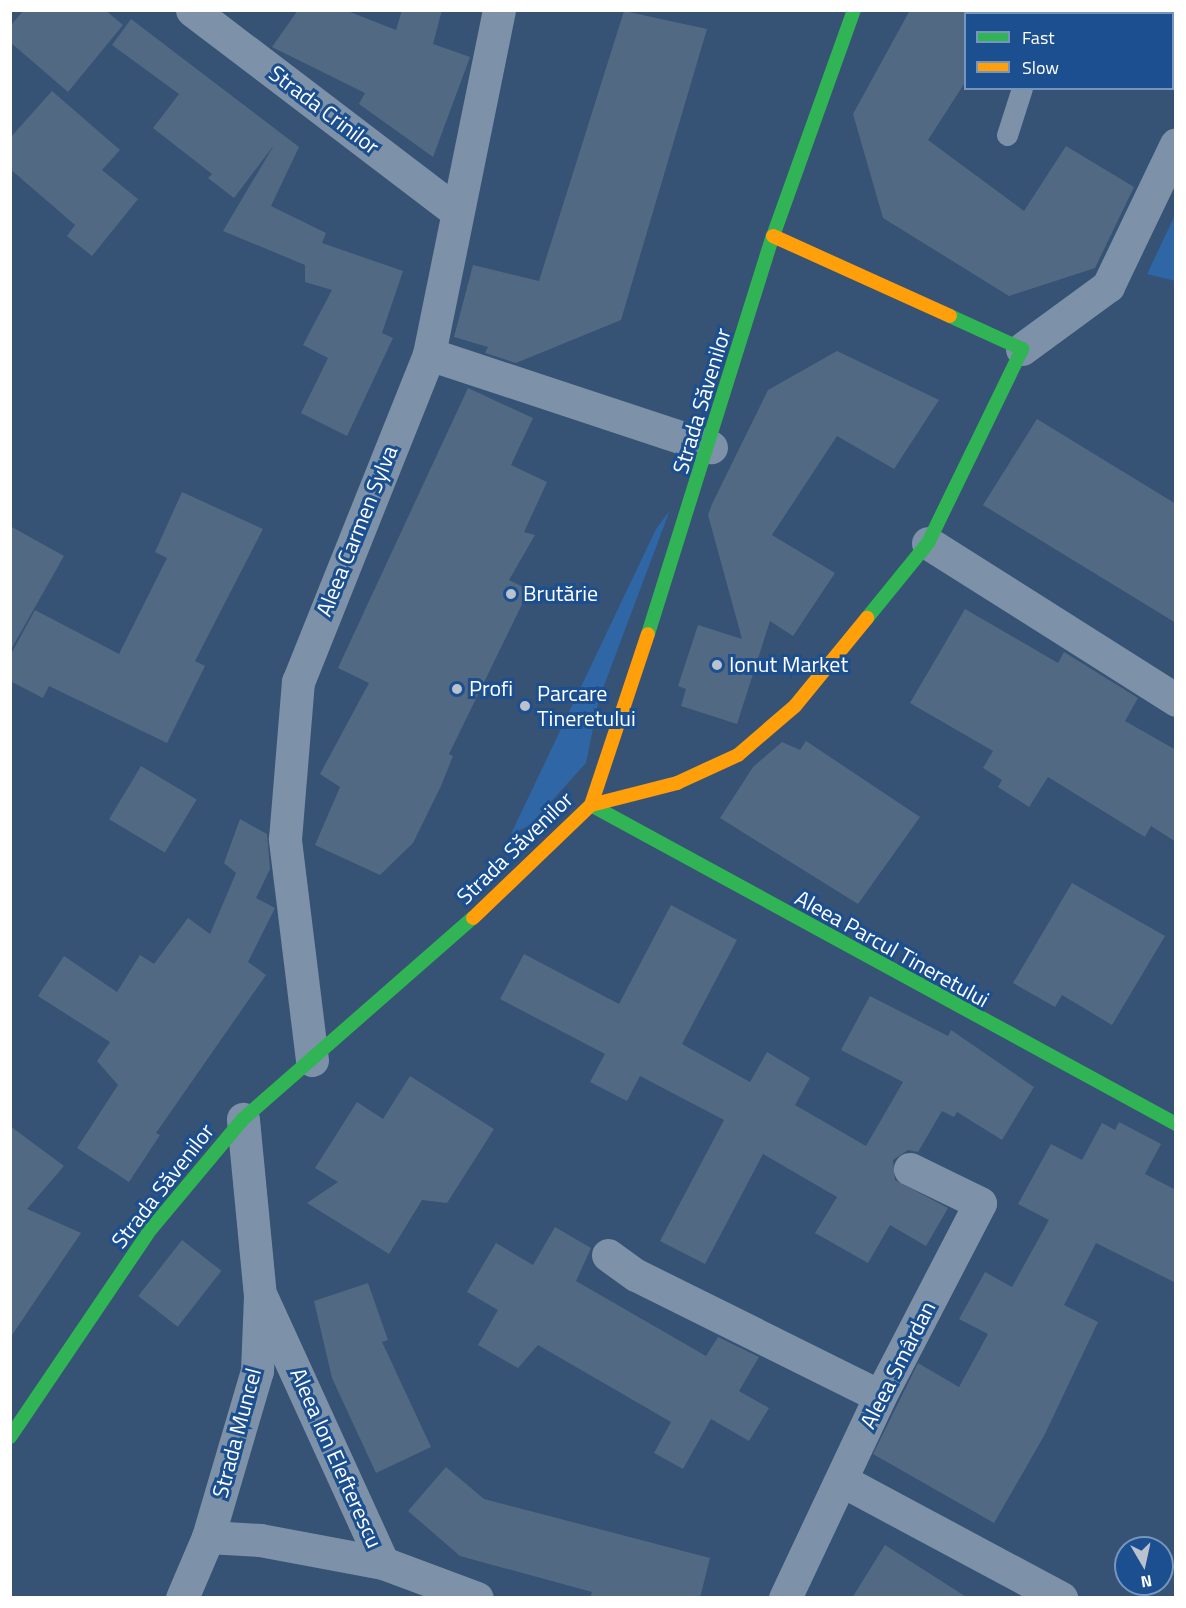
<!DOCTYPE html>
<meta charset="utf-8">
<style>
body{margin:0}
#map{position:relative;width:1186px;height:1608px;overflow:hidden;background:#365274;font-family:"Titillium Web",sans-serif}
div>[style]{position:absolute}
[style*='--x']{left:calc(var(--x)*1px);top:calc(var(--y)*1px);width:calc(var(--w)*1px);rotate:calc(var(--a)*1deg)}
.green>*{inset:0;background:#2f66a5}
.building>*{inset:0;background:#526984;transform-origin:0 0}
.lane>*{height:21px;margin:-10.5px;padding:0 10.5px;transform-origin:10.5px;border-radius:10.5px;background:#7d92a8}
.street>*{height:33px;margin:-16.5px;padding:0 16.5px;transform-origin:16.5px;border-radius:16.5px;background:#7d92a8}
.fast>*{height:14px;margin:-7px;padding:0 7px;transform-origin:7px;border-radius:7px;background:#30b455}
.slow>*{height:14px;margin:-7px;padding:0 7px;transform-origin:7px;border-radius:7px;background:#ff9f0a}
.dots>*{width:16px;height:16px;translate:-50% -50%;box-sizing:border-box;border:3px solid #1b4f8f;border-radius:50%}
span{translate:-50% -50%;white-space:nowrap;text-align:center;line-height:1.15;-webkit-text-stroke:6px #1b4f8f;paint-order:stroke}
.street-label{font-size:22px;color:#fff}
.poi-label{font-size:22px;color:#fff}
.left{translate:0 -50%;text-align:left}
.frame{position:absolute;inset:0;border:12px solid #fff;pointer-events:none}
.legend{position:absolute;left:964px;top:12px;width:210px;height:78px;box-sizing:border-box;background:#1b4f8f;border:2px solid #7695bc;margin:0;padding:8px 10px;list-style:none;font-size:18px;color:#fff}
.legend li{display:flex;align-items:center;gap:12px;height:30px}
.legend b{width:30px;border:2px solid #7695bc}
.north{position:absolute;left:1114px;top:1536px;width:60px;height:60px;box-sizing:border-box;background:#1b4f8f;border:2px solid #7695bc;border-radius:50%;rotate:171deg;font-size:16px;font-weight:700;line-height:24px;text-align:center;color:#fff}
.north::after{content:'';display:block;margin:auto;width:21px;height:27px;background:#b9c2ce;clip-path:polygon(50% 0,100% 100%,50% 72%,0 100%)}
</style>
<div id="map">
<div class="green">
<div style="clip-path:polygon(1175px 215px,1176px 281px,1175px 281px,1147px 274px)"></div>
<div style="clip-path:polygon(670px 510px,599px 699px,586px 763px,529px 826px,511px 834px,656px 529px)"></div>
</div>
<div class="building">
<div style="clip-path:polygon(24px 10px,105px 10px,123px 25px,68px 92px,10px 42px,10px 26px)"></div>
<div style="clip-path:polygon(298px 10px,345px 10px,396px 30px,402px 10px,442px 10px,433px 44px,470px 57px,433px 157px,359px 104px,365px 93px,272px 47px)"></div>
<div style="clip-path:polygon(910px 10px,966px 10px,966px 81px,928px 140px,1024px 211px,1066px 146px,1134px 187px,1095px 268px,1009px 296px,883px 218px,853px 114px)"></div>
<div style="clip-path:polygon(624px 11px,707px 29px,621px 320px,516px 363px,485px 353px,488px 347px,454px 337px,473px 265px,539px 281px)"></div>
<div style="clip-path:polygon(131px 19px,299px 147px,271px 206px,326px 233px,322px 243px,403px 271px,382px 333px,393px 338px,347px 436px,301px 413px,328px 358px,303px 345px,332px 290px,305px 282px,305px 265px,223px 231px,274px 145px,234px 198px,208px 178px,212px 174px,153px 128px,179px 94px,112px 45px)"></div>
<div style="clip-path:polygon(52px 91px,120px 150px,102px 170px,138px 199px,92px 256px,67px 236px,75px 225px,10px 169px,10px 138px)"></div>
<div style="clip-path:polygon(837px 351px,939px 400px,894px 469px,837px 436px,772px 535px,835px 573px,793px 636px,770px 621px,737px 724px,681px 706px,686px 689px,678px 686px,698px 625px,742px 639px,708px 515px,712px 504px,768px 390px)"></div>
<div style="clip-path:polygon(468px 388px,533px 418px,511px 465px,547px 482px,524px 532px,535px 535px,509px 580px,529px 590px,449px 754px,453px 756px,441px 786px,413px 843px,380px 875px,315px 845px,340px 787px,320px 774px,369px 683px,338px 668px)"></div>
<div style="clip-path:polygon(1037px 419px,1176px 504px,1176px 623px,983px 505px)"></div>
<div style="clip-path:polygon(182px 492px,263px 529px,195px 661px,205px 666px,167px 743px,49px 686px,43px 698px,10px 681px,10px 656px,35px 610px,119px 654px,167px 558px,155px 552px)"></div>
<div style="clip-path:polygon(10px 526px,64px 556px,10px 651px)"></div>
<div style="clip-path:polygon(965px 609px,1058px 663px,1064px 652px,1138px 698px,1125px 721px,1176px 750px,1176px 842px,1151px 826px,1145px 837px,1048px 777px,1029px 807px,998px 787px,1002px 780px,983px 768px,993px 751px,910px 703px)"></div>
<div style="clip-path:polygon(806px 741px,920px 817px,858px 904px,720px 818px,753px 767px,782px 742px,800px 750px)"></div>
<div style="left:141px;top:766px;width:65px;height:62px;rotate:31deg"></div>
<div style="clip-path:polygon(240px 819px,267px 834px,270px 869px,256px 898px,275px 908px,248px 962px,266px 975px,156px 1133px,160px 1135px,129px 1182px,77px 1148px,118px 1085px,97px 1061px,110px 1042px,38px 996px,64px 956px,117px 992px,140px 955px,154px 964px,188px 918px,210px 934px,236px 873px,224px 863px)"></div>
<div style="clip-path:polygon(1072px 883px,1165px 936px,1112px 1025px,1062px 995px,1055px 1007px,1013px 983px)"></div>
<div style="clip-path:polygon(671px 905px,737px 940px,682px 1044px,750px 1082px,767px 1052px,810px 1078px,795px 1105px,866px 1146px,903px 1082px,841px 1050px,870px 996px,948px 1036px,951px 1030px,1034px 1087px,1002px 1140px,957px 1112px,954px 1117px,942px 1111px,918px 1152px,908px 1150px,893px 1160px,895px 1180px,948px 1208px,926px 1246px,890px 1225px,868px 1263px,815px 1233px,837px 1197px,763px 1154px,705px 1264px,660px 1241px,724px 1120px,640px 1076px,627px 1101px,590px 1082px,605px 1054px,500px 999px,524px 954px,619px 1004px)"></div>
<div style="clip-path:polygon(410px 1076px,494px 1129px,447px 1203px,422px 1200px,389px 1254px,307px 1203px,338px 1182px,315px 1168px,357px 1102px,383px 1119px)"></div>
<div style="clip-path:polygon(1119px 1122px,1161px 1144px,1145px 1174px,1176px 1190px,1176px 1283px,1096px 1243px,1064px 1305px,1098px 1322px,1044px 1436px,994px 1523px,873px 1454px,918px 1363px,959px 1387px,988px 1334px,959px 1319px,985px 1272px,1012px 1287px,1049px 1220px,1018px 1204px,1051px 1144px,1082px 1160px,1102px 1123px,1115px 1130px)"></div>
<div style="clip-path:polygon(10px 1126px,64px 1166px,27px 1209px,81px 1233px,10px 1338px)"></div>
<div style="clip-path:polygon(555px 1227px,591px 1248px,576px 1281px,706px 1356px,718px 1337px,759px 1357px,739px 1391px,769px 1408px,749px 1441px,711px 1419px,683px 1469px,654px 1453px,671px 1422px,538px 1345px,518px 1368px,478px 1345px,498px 1310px,467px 1292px,496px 1243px,533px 1265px)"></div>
<div style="left:182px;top:1240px;width:50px;height:71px;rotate:38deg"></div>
<div style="clip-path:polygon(368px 1283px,388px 1340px,382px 1342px,431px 1447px,376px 1473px,332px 1378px,314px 1301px)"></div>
<div style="clip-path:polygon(446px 1467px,484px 1499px,710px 1558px,700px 1598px,590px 1598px,592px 1592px,460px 1556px,408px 1511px)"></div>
<div style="clip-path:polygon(885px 1545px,968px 1598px,852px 1598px)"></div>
</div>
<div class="lane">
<div style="--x:1044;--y:14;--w:4;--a:-76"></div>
<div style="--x:1007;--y:135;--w:49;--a:-72.3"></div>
</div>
<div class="street">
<div style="--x:192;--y:10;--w:330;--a:37.3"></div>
<div style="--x:1022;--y:349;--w:107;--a:-36.2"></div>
<div style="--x:1108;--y:286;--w:157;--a:-64.4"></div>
<div style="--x:429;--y:354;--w:297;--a:18.3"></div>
<div style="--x:928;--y:543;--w:294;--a:32.3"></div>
<div style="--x:312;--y:1060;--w:223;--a:-97"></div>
<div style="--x:285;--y:839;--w:158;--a:-85.3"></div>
<div style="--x:298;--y:682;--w:353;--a:-68.2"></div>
<div style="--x:429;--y:354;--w:351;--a:-78.5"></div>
<div style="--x:608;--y:1255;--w:34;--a:36"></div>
<div style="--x:636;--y:1275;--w:272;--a:26.4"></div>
<div style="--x:262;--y:1298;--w:291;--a:65.5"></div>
<div style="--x:383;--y:1563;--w:100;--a:20.4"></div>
<div style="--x:841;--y:1480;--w:250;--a:28.2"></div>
<div style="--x:208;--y:1537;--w:52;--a:3.3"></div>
<div style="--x:260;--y:1540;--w:125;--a:10.6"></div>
<div style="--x:182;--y:1598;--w:66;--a:-66.9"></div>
<div style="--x:208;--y:1537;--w:173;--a:-73.6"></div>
<div style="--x:257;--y:1371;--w:75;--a:-87.7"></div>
<div style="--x:260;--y:1296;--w:178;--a:-95.5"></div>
<div style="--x:785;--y:1598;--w:223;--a:-64.8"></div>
<div style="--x:880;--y:1396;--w:217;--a:-62.6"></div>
<div style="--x:980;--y:1203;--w:78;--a:-154.1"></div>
</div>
<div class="fast">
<div style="--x:867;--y:618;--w:97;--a:-50.9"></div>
<div style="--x:928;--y:543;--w:216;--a:-64.1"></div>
<div style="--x:1022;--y:349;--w:79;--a:-155.4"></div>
<div style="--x:648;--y:634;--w:417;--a:-72.6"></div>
<div style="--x:773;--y:236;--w:240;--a:-70.3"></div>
<div style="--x:591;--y:805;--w:666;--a:28.6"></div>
<div style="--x:10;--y:1437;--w:251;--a:-55.9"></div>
<div style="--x:151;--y:1229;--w:143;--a:-50.1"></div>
<div style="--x:243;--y:1119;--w:305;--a:-41.2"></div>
</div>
<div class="slow">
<div style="--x:773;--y:236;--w:194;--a:24.3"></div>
<div style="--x:591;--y:805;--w:89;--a:-14.3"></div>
<div style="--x:677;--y:783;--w:67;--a:-24.7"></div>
<div style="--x:738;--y:755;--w:75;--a:-40.7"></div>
<div style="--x:795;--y:706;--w:114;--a:-50.7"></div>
<div style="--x:473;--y:918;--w:163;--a:-43.8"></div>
<div style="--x:591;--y:805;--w:180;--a:-71.6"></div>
</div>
<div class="dots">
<div style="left:511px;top:594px;background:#b9c2ce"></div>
<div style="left:717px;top:665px;background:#b9c2ce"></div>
<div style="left:457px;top:689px;background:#b9c2ce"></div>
<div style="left:525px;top:706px;background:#b9c2ce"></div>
</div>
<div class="street-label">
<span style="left:324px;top:110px;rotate:37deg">Strada Crinilor</span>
<span style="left:702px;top:401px;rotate:-73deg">Strada Săvenilor</span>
<span style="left:357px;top:531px;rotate:-68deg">Aleea Carmen Sylva</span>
<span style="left:515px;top:848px;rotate:-44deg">Strada Săvenilor</span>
<span style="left:892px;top:949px;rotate:29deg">Aleea Parcul Tineretului</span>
<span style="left:163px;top:1186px;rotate:-52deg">Strada Săvenilor</span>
<span style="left:898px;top:1365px;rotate:-63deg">Aleea Smârdan</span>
<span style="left:237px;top:1433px;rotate:-75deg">Strada Muncel</span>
<span style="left:336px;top:1458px;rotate:66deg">Aleea Ion Elefterescu</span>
</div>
<div class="poi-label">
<span class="left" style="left:523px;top:594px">Brutărie</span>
<span class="left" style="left:729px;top:665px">Ionut Market</span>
<span class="left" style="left:469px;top:689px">Profi</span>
<span class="left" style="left:537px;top:706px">Parcare<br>Tineretului</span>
</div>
<div class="frame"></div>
<ul class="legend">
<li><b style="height:8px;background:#30b455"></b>Fast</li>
<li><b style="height:8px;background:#ff9f0a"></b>Slow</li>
</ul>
<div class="north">N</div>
</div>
